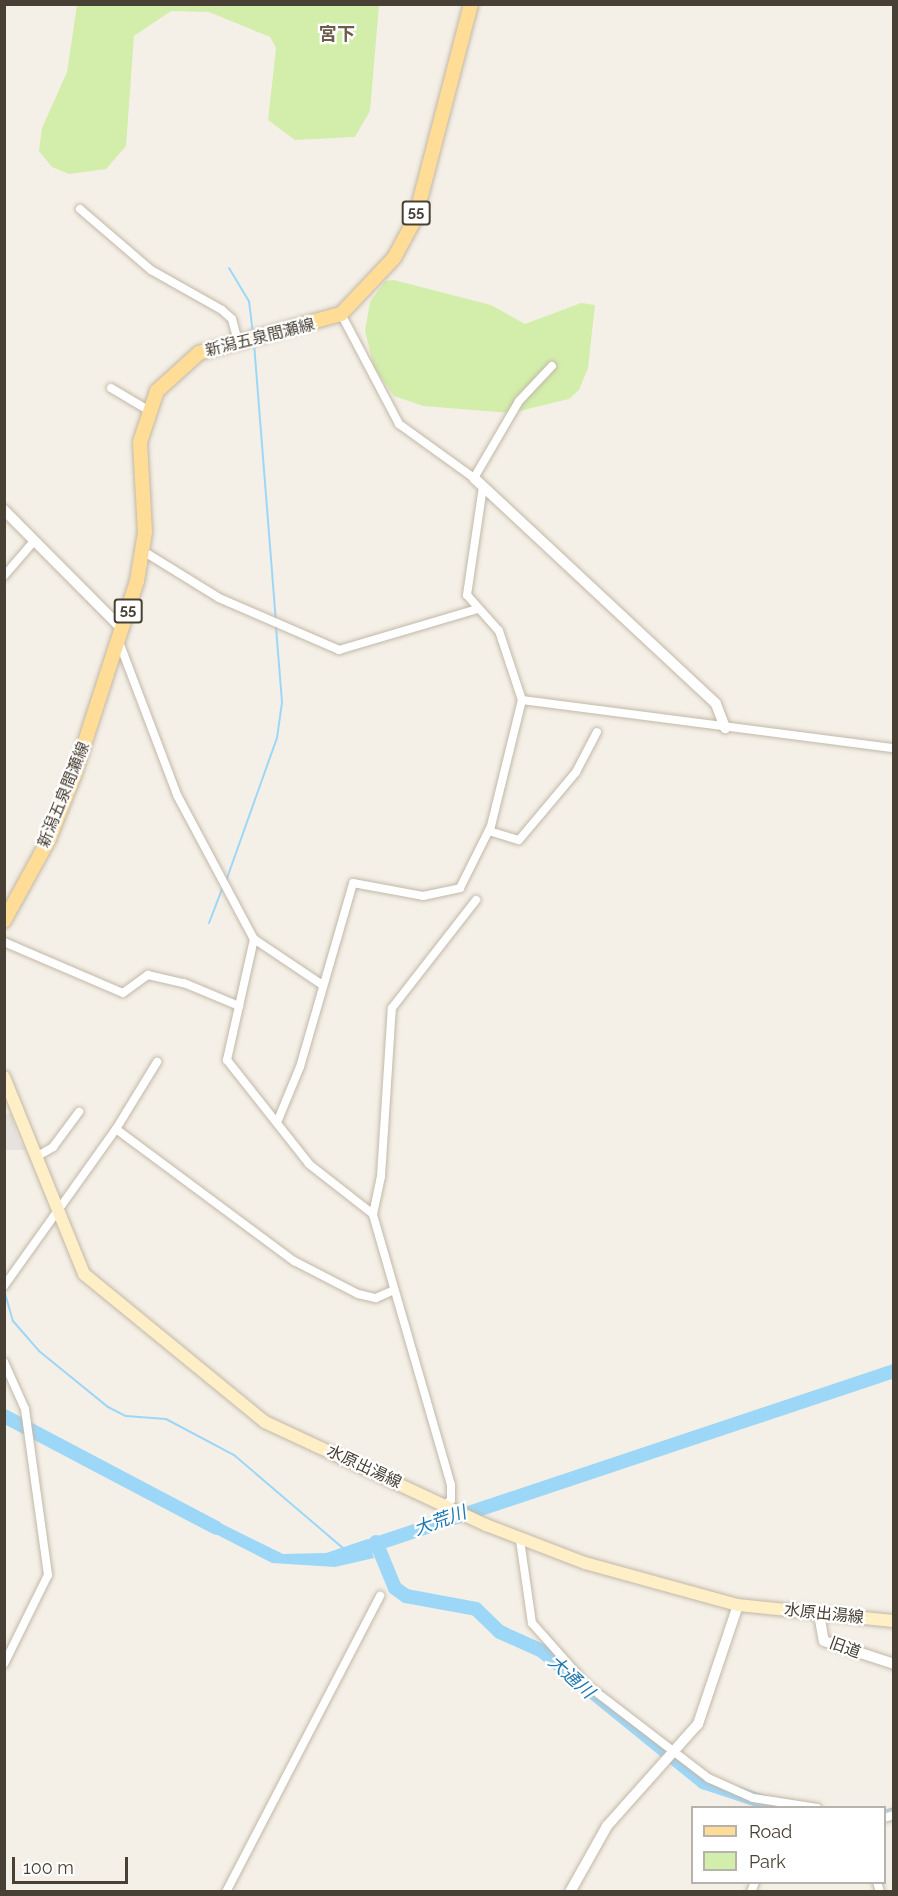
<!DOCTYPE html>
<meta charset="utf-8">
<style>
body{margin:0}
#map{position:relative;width:898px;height:1896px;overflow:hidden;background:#f5f0e7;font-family:Raleway,"Noto Sans JP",sans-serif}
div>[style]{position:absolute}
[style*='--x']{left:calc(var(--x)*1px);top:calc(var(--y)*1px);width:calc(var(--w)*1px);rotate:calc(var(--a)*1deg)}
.green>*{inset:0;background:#d3eeab}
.parking>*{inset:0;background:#e6e3df}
.water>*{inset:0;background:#9dd7f8}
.stream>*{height:2px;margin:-1px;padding:0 1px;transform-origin:1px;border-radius:1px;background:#9dd7f8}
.river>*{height:14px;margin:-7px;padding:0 7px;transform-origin:7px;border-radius:7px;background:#9dd7f8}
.roads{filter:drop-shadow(0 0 2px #c2b8a8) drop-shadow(0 0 2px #c2b8a8)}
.minor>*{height:8px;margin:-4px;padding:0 4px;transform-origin:4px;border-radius:4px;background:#fff}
.tertiary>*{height:10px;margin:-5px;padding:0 5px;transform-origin:5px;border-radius:5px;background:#fff}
.secondary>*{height:12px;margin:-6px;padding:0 6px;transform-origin:6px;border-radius:6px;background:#ffefc7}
.primary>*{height:14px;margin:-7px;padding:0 7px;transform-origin:7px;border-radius:7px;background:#ffdd96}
span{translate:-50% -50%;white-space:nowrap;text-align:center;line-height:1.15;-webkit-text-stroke:4.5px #fff;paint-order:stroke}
.shield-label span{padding:2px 4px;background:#fff;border:2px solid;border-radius:4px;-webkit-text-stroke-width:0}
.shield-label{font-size:15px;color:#494035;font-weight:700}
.street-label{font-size:16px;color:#494035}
.neighbourhood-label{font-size:18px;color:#6d5e4b;font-weight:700}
.water-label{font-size:18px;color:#2079af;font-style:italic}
.frame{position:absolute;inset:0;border:6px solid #494035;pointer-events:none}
.legend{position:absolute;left:691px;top:1806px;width:195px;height:78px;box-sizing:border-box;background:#fff;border:2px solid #b6b3ae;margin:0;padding:8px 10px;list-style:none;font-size:18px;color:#494035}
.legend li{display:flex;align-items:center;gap:12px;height:30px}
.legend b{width:30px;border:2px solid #b6b3ae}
.scale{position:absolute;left:12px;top:1857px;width:116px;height:27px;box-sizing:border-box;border:3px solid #494035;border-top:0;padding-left:8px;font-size:18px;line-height:21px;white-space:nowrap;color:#494035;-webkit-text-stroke:4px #fff;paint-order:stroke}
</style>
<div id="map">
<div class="green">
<div style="clip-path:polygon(77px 5px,379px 5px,370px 111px,355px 137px,295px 140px,268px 120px,276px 48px,270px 37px,209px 12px,171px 11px,134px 36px,126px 146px,106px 169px,69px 174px,52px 167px,39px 151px,42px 128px,67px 72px)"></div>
<div style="clip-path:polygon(394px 280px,491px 305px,525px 324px,581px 303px,595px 305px,588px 368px,579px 390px,569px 399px,511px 413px,423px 406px,394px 396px,374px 367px,365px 331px,370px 302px,385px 281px)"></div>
</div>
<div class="parking">
<div style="clip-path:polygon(11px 1113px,19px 1140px,26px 1150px,5px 1150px,5px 1114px)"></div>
</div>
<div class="water">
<div style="clip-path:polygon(204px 1515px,283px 1554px,326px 1553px,368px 1539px,374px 1558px,335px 1567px,272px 1563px,198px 1525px)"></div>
</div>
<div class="stream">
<div style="--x:229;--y:268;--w:39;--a:59"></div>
<div style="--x:249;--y:301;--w:33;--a:83"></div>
<div style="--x:254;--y:343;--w:279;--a:85.5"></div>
<div style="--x:226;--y:881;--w:152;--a:-70.4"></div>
<div style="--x:277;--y:738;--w:36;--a:-82"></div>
<div style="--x:282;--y:702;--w:75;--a:-94.6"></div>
<div style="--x:209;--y:923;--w:40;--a:-69"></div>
<div style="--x:4;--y:1290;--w:32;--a:74"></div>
<div style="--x:13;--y:1321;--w:40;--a:49"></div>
<div style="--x:39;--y:1351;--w:89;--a:39.1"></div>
<div style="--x:108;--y:1407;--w:20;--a:27"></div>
<div style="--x:126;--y:1416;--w:40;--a:4.3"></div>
<div style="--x:166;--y:1419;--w:77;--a:27.9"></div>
<div style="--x:234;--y:1455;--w:143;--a:40.5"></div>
<div style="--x:884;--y:1811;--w:10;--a:-17"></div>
</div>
<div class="river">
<div style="--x:4;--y:1416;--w:240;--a:27.8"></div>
<div style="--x:376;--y:1542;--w:50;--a:67.6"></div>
<div style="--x:395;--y:1588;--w:14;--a:36"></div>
<div style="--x:406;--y:1596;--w:71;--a:10.5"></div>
<div style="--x:476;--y:1609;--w:33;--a:44"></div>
<div style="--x:500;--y:1632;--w:46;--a:24.3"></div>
<div style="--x:542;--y:1651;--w:208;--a:39.1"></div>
<div style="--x:703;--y:1782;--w:83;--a:18.2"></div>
<div style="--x:352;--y:1552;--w:571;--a:-18.47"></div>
</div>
<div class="roads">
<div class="minor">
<div style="--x:80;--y:209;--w:94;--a:40.7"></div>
<div style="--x:151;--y:270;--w:81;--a:29.4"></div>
<div style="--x:222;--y:310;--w:13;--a:42"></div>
<div style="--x:232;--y:319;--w:23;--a:75"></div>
<div style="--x:341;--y:314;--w:124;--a:62.2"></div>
<div style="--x:399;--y:424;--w:92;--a:35.8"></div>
<div style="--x:474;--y:478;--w:89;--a:-59.7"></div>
<div style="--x:519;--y:401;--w:48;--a:-46.7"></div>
<div style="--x:111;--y:388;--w:43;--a:30.7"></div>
<div style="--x:143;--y:551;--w:89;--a:31.7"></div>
<div style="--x:219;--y:598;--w:131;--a:23.4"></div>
<div style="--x:339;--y:650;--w:144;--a:-16.5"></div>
<div style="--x:4;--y:576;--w:46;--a:-49.4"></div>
<div style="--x:119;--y:642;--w:164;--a:69.2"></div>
<div style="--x:177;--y:795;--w:163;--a:61.9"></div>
<div style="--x:254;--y:939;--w:124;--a:102.6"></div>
<div style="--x:227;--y:1060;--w:132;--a:51.7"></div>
<div style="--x:309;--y:1164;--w:81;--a:38"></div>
<div style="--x:522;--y:700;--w:375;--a:7.4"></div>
<div style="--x:489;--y:831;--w:31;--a:17"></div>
<div style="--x:519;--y:840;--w:89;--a:-50"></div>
<div style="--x:576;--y:772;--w:45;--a:-62.3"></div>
<div style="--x:254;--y:939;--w:81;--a:33.9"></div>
<div style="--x:4;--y:942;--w:129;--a:23.2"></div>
<div style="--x:123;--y:993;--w:31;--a:-36"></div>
<div style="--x:148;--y:975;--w:37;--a:13"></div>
<div style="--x:184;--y:983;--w:60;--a:22.7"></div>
<div style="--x:278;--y:1120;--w:57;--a:-67.5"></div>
<div style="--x:300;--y:1067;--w:191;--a:-73.9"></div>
<div style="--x:353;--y:883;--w:71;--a:10.5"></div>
<div style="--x:423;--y:896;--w:38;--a:-12"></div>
<div style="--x:460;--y:888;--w:69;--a:-63.4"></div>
<div style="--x:491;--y:826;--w:130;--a:-76.2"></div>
<div style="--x:522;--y:700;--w:73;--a:-108.4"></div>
<div style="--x:499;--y:631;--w:48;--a:-131.6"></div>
<div style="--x:467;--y:595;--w:109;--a:-81.6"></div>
<div style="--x:116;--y:1129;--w:79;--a:-58.5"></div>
<div style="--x:36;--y:1157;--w:20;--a:-30"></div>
<div style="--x:53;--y:1147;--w:44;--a:-53.4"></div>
<div style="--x:4;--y:1286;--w:193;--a:-54.5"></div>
<div style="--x:116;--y:1129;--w:222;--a:36.6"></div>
<div style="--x:294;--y:1261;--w:72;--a:27.3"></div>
<div style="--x:358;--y:1294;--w:18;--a:13"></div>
<div style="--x:376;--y:1298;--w:20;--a:-24"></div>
<div style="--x:4;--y:1362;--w:51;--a:65.9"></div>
<div style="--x:25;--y:1409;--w:168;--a:82.1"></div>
<div style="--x:48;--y:1575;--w:99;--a:116.3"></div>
<div style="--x:446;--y:1504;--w:6;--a:-39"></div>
<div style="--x:451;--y:1500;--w:15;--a:-90"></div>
<div style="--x:451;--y:1485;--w:282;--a:-106.1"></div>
<div style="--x:373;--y:1214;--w:39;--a:-78"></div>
<div style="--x:381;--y:1176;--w:168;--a:-86.3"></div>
<div style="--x:392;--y:1008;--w:137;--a:-52.1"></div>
<div style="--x:520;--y:1540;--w:84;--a:81.8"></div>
<div style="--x:532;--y:1623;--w:83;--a:48.4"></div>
<div style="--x:587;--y:1685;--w:153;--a:37.5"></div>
<div style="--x:708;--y:1778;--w:49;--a:24"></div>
<div style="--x:753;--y:1798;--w:65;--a:8.9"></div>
<div style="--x:884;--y:1818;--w:10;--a:-17"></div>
<div style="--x:877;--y:1882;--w:10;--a:73"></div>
<div style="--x:226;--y:1892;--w:334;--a:-62.5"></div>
<div style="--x:751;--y:1892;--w:11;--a:-68"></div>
</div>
<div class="tertiary">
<div style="--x:474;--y:478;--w:331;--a:43"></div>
<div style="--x:716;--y:704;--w:26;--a:69"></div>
<div style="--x:4;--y:510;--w:168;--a:45.2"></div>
<div style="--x:819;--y:1614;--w:27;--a:80"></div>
<div style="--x:824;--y:1641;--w:74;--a:18.2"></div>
<div style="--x:570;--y:1892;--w:76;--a:-60.7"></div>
<div style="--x:607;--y:1826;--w:137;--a:-48.3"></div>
<div style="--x:698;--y:1724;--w:126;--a:-71.4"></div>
</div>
<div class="secondary">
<div style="--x:4;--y:1077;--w:213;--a:67.9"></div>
<div style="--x:84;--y:1274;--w:234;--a:39.3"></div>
<div style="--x:265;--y:1422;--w:244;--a:25"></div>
<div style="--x:486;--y:1525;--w:106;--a:21"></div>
<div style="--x:585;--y:1563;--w:159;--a:15.4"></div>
<div style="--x:738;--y:1605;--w:157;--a:5.9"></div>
</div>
<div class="primary">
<div style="--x:4;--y:921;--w:94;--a:-61.2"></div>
<div style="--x:49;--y:839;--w:68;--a:-68.4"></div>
<div style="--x:74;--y:776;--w:205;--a:-72.1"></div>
<div style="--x:137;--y:581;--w:50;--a:-80.7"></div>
<div style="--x:145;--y:532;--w:90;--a:-93.2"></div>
<div style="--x:140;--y:442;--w:54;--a:-71.6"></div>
<div style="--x:157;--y:391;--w:57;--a:-42.1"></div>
<div style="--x:199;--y:353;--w:147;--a:-15.4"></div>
<div style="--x:341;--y:314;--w:77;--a:-46.6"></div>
<div style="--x:394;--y:258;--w:44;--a:-61.7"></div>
<div style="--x:415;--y:219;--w:222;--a:-75.4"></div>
</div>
</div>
<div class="shield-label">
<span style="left:416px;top:213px">55</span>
<span style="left:128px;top:611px">55</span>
</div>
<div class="street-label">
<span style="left:260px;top:338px;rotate:-14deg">新潟五泉間瀬線</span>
<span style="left:64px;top:795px;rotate:-68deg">新潟五泉間瀬線</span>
<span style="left:364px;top:1467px;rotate:25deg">水原出湯線</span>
<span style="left:824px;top:1614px;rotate:6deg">水原出湯線</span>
<span style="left:845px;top:1648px;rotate:20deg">旧道</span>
</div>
<div class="neighbourhood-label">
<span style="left:337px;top:34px">宮下</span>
</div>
<div class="water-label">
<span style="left:440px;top:1521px;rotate:-20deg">大荒川</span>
<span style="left:571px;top:1677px;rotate:42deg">大通川</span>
</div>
<div class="frame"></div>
<ul class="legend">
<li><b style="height:8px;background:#ffdd96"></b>Road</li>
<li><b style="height:16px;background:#d3eeab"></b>Park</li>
</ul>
<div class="scale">100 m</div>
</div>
